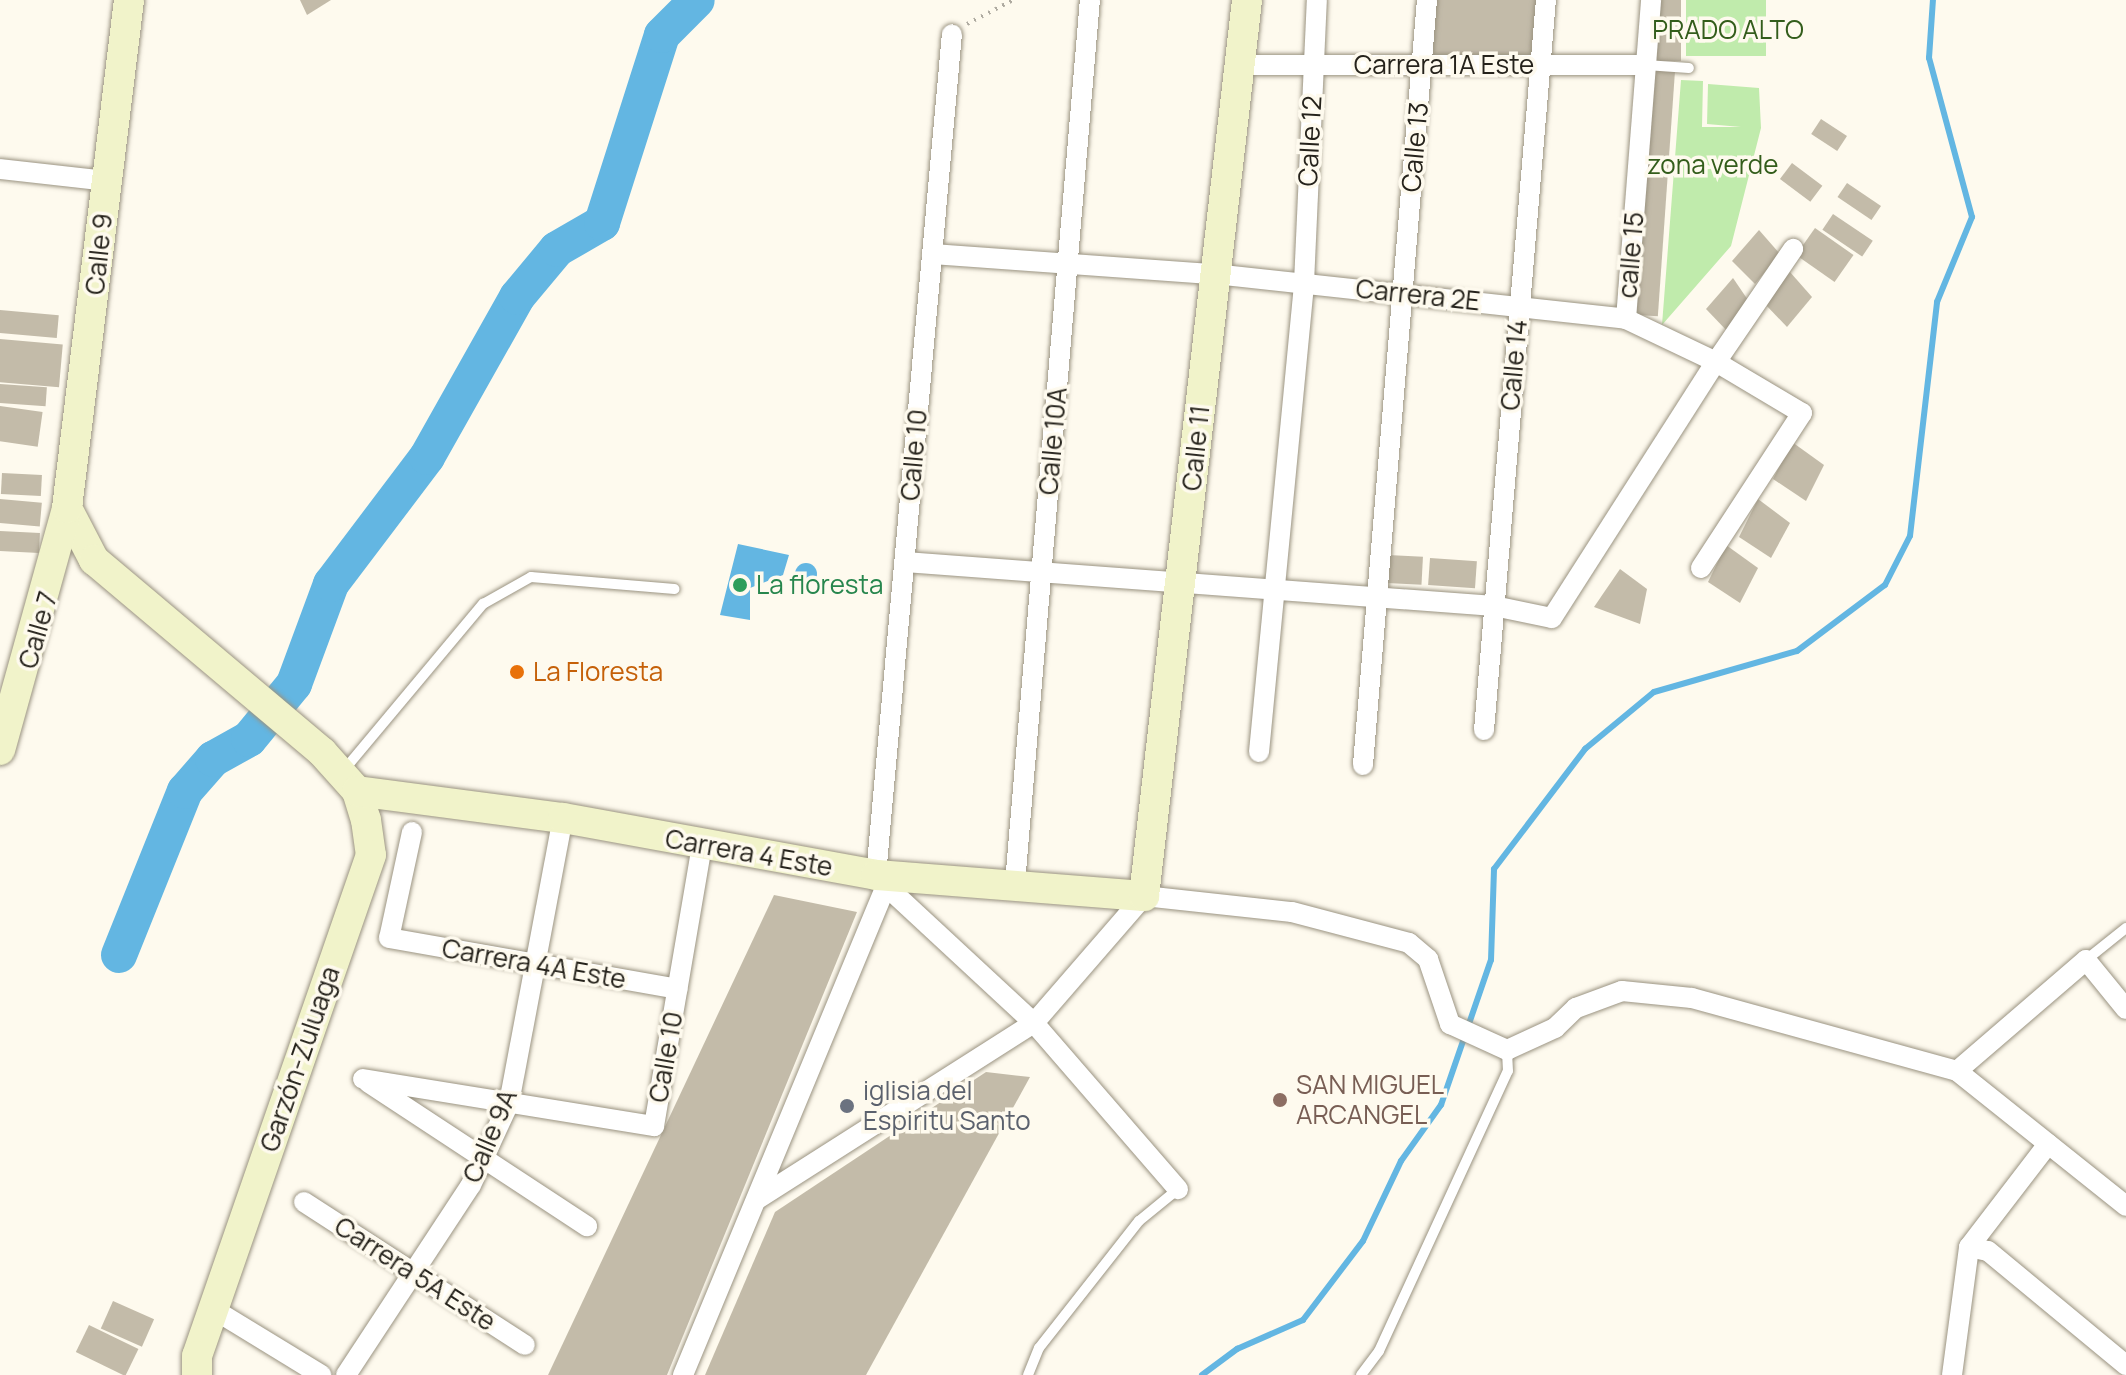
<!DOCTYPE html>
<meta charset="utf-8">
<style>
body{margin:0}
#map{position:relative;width:2126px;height:1375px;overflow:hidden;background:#fefaee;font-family:Manrope,sans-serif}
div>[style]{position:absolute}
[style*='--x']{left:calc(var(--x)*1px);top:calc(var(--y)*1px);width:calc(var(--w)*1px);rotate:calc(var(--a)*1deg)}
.green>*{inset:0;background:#c0ebac;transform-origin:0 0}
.water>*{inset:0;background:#63b6e2}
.round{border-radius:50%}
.stream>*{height:6px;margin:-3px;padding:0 3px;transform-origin:3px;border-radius:3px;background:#63b6e2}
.river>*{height:36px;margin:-18px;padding:0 18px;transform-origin:18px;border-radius:18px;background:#63b6e2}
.building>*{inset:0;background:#c3bba9;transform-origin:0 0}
.path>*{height:4px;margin-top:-2px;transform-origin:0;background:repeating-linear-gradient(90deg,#aeaaa0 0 2px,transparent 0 8px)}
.roads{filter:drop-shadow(0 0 2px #9a9381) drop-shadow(0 0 2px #9a9381)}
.lane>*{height:10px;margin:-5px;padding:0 5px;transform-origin:5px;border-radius:5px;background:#fff}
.street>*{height:20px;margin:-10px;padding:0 10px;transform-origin:10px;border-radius:10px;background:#fff}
.secondary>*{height:30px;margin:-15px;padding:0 15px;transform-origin:15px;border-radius:15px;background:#f1f3ca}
.dots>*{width:22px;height:22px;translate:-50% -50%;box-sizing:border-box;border:4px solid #fefaee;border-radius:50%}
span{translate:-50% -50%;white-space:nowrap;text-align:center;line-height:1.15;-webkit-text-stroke:7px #fefaee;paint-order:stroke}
.park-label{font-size:26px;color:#335d1b}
.street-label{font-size:26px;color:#25221b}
.leisure-label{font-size:26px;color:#27864d}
.left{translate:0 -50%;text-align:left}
.food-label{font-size:26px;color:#c56008}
.education-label{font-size:26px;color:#785e54}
.worship-label{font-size:26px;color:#5b616d}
</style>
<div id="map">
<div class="green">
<div style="left:1686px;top:0;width:80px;height:56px"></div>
<div style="clip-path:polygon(1681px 80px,1703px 81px,1702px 127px,1741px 127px,1707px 124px,1708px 84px,1759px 88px,1761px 128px,1731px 246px,1662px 325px)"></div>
</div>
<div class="water">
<div style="clip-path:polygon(738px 544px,789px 555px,783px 575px,750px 588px,750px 620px,720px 615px)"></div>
<div class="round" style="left:795px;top:563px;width:22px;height:22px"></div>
</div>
<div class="stream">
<div style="--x:1202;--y:1375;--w:44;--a:-36.6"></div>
<div style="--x:1237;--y:1349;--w:72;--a:-23.7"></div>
<div style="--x:1303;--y:1320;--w:99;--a:-52.8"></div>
<div style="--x:1363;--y:1241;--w:89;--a:-64.6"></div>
<div style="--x:1401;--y:1161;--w:69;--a:-54.5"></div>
<div style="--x:1441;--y:1105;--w:153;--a:-71"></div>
<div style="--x:1491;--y:960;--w:91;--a:-88.1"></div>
<div style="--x:1494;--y:869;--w:151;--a:-52.8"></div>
<div style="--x:1585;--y:749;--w:89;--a:-39.6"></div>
<div style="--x:1654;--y:692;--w:149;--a:-16"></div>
<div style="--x:1797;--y:651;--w:110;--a:-36.9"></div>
<div style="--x:1885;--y:585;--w:55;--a:-63"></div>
<div style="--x:1910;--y:536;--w:236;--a:-83.4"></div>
<div style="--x:1937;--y:302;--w:92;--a:-67.6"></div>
<div style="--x:1972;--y:217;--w:165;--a:-105.1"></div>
<div style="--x:1929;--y:58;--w:58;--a:-86.1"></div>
</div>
<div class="river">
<div style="--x:119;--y:955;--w:177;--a:-68.1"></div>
<div style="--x:185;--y:791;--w:43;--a:-48.8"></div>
<div style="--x:213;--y:759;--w:41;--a:-29.1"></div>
<div style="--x:249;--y:739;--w:71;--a:-50.7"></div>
<div style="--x:294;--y:684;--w:107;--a:-69.7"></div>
<div style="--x:331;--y:584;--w:159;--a:-52.9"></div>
<div style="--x:427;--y:457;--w:184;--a:-60.6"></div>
<div style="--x:517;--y:297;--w:62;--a:-50.2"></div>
<div style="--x:557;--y:249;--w:52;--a:-30"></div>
<div style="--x:602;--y:223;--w:197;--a:-72.3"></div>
<div style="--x:662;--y:35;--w:49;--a:-45"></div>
</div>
<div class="building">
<div style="clip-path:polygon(300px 0,331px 0,307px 15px)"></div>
<div style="left:1429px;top:0;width:115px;height:63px"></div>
<div style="left:1653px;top:0;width:28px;height:61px"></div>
<div style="left:1647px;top:70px;width:28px;height:245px;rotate:4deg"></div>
<div style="left:1821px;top:119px;width:31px;height:18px;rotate:33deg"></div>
<div style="left:1792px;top:163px;width:38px;height:20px;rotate:37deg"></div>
<div style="left:1847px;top:183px;width:41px;height:17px;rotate:34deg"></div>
<div style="left:1833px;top:214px;width:48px;height:19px;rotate:34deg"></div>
<div style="left:1815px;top:228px;width:47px;height:33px;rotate:35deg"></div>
<div style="clip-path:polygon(1759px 230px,1780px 254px,1755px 284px,1732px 261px)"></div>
<div style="clip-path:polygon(1790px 272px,1812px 297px,1787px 327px,1764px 303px)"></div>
<div style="clip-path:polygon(1733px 278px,1750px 303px,1729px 333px,1706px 309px)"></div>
<div style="left:0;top:310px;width:59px;height:23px;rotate:5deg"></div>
<div style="left:0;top:339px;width:63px;height:43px;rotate:5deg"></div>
<div style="left:0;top:384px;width:47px;height:19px;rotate:4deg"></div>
<div style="left:0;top:406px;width:43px;height:35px;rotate:8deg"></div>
<div style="clip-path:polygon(1792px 442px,1824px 465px,1806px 501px,1773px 479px)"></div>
<div style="left:2px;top:473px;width:40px;height:21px;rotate:3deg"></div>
<div style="left:0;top:499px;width:42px;height:24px;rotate:5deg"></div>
<div style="clip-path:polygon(1758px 499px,1790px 523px,1771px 558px,1739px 537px)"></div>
<div style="left:0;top:531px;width:40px;height:20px;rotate:3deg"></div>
<div style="clip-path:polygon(1726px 545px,1758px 568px,1740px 603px,1708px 582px)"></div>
<div style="left:1388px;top:555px;width:35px;height:28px;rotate:3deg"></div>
<div style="left:1430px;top:558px;width:47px;height:27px;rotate:4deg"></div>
<div style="clip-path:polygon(1620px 569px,1647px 589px,1640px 624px,1594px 607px)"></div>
<div style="clip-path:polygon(774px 895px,857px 912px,667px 1375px,548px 1375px)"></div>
<div style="clip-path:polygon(986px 1072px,1030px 1077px,866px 1375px,705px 1375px,775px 1212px)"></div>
<div style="left:113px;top:1301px;width:45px;height:30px;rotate:24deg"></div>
<div style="left:89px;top:1325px;width:55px;height:30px;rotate:26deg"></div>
</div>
<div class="path">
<div style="--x:967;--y:24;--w:52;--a:-27.6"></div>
</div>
<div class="roads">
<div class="lane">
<div style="--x:1646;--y:65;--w:43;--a:4"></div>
<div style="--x:344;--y:770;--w:217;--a:-50.1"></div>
<div style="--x:483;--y:604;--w:55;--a:-29.4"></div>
<div style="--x:531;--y:577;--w:144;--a:4.8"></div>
<div style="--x:2086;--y:960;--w:51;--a:-38.7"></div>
<div style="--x:1028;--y:1375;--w:29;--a:-68"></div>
<div style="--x:1039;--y:1348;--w:162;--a:-51.8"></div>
<div style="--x:1139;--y:1221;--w:50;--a:-39.4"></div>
<div style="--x:1361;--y:1375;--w:30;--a:-53"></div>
<div style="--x:1379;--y:1351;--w:308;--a:-65.3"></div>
<div style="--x:1508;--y:1071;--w:21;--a:-93"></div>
</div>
<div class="street">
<div style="--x:1241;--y:65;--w:405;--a:0"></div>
<div style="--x:0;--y:169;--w:108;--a:6.4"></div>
<div style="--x:932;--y:254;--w:283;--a:4.1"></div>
<div style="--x:1214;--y:274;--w:414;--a:6.2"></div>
<div style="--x:1626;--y:319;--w:100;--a:25.5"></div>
<div style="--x:1716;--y:362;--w:137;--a:-55.7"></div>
<div style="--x:1626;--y:319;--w:320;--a:-85.5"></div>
<div style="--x:905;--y:562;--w:591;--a:4.27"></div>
<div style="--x:1494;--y:606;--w:59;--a:11.7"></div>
<div style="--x:1552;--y:618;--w:304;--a:-57.4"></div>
<div style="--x:1716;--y:362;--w:100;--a:30.7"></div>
<div style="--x:1802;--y:413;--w:185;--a:123.1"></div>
<div style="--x:1484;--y:730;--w:733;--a:-85.15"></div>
<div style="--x:1259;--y:752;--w:471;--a:-84.5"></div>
<div style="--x:1304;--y:283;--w:283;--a:-87.4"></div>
<div style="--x:1363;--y:765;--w:768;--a:-85.22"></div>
<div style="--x:412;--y:832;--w:108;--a:102.2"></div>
<div style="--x:389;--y:938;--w:293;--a:10"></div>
<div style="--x:1015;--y:883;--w:886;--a:-85.15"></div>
<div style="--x:886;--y:886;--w:202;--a:42.8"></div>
<div style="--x:1034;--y:1023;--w:220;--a:49.1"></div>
<div style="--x:1957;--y:1071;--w:170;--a:-40.7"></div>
<div style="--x:2086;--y:960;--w:63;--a:50.8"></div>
<div style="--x:363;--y:1079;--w:295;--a:9.2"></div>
<div style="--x:654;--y:1126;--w:284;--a:-80.3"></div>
<div style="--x:369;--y:1083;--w:261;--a:33.3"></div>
<div style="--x:759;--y:1198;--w:326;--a:-32.5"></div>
<div style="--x:1034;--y:1023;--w:168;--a:-49.1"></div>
<div style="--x:1144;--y:896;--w:149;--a:6.2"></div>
<div style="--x:1292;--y:912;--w:121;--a:14.8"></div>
<div style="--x:1409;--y:943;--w:25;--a:40"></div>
<div style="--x:1428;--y:959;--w:69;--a:71.3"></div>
<div style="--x:1450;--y:1024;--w:63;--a:24.5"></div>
<div style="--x:1507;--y:1050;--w:53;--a:-24.6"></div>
<div style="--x:1555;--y:1028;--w:29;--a:-44"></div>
<div style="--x:1576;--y:1008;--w:49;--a:-20.3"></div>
<div style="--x:1622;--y:991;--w:70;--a:5.7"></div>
<div style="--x:1692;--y:998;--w:275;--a:15.4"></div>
<div style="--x:1957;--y:1071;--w:216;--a:38.6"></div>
<div style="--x:304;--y:1202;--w:263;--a:32.9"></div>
<div style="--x:1969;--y:1247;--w:19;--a:12"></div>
<div style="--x:1988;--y:1251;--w:179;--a:39.6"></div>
<div style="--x:213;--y:1309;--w:127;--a:31.4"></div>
<div style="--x:346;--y:1375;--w:227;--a:-56.7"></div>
<div style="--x:471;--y:1185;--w:90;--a:-65.1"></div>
<div style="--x:509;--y:1103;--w:290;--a:-79.3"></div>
<div style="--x:683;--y:1375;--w:529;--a:-67.46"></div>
<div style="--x:886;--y:886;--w:15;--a:-132"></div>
<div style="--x:876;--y:875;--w:844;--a:-84.84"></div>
<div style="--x:1952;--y:1375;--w:129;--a:-82.4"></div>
<div style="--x:1969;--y:1247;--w:130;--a:-52.5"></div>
</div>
<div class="secondary">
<div style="--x:67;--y:508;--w:59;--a:62.6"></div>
<div style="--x:94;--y:560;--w:298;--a:40.1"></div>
<div style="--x:322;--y:752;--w:52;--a:48.1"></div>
<div style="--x:357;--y:791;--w:30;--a:73"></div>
<div style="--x:366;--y:820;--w:35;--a:82"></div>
<div style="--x:371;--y:855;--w:530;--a:109.15"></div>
<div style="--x:197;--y:1356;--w:19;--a:90"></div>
<div style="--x:0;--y:750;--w:251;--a:-74.5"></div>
<div style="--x:67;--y:508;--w:512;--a:-83.04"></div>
<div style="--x:357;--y:791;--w:208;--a:7.5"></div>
<div style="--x:563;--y:818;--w:318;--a:10.3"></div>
<div style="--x:876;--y:875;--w:269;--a:4.5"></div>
<div style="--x:1144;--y:896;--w:902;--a:-83.44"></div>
</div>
</div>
<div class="dots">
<div style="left:740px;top:585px;background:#2e9e5b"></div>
<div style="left:517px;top:672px;background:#e8710a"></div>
<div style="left:1280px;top:1100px;background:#8d6e63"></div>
<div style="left:847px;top:1106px;background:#6b7280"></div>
</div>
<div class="park-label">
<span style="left:1728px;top:30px">PRADO ALTO</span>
<span style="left:1713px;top:165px">zona verde</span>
</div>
<div class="street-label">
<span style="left:1444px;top:65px">Carrera 1A Este</span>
<span style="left:1310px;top:141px;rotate:-87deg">Calle 12</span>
<span style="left:1415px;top:147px;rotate:-85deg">Calle 13</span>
<span style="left:99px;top:254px;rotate:-84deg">Calle 9</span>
<span style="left:1631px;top:255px;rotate:-85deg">calle 15</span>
<span style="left:1418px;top:295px;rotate:6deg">Carrera 2E</span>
<span style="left:1514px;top:365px;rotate:-85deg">Calle 14</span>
<span style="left:1053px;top:441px;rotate:-85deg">Calle 10A</span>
<span style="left:1196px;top:448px;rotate:-84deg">Calle 11</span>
<span style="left:914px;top:455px;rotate:-85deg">Calle 10</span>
<span style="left:38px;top:630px;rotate:-74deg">Calle 7</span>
<span style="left:749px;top:853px;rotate:10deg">Carrera 4 Este</span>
<span style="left:534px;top:964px;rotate:10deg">Carrera 4A Este</span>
<span style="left:666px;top:1057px;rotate:-80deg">Calle 10</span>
<span style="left:300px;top:1059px;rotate:-71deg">Garzón-Zuluaga</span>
<span style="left:490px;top:1136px;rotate:-67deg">Calle 9A</span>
<span style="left:415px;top:1274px;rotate:33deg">Carrera 5A Este</span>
</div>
<div class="leisure-label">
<span class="left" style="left:756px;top:585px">La floresta</span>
</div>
<div class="food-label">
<span class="left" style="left:533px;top:672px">La Floresta</span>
</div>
<div class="education-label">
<span class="left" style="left:1296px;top:1100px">SAN MIGUEL<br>ARCANGEL</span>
</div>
<div class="worship-label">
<span class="left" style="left:863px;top:1106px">iglisia del<br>Espiritu Santo</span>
</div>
</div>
